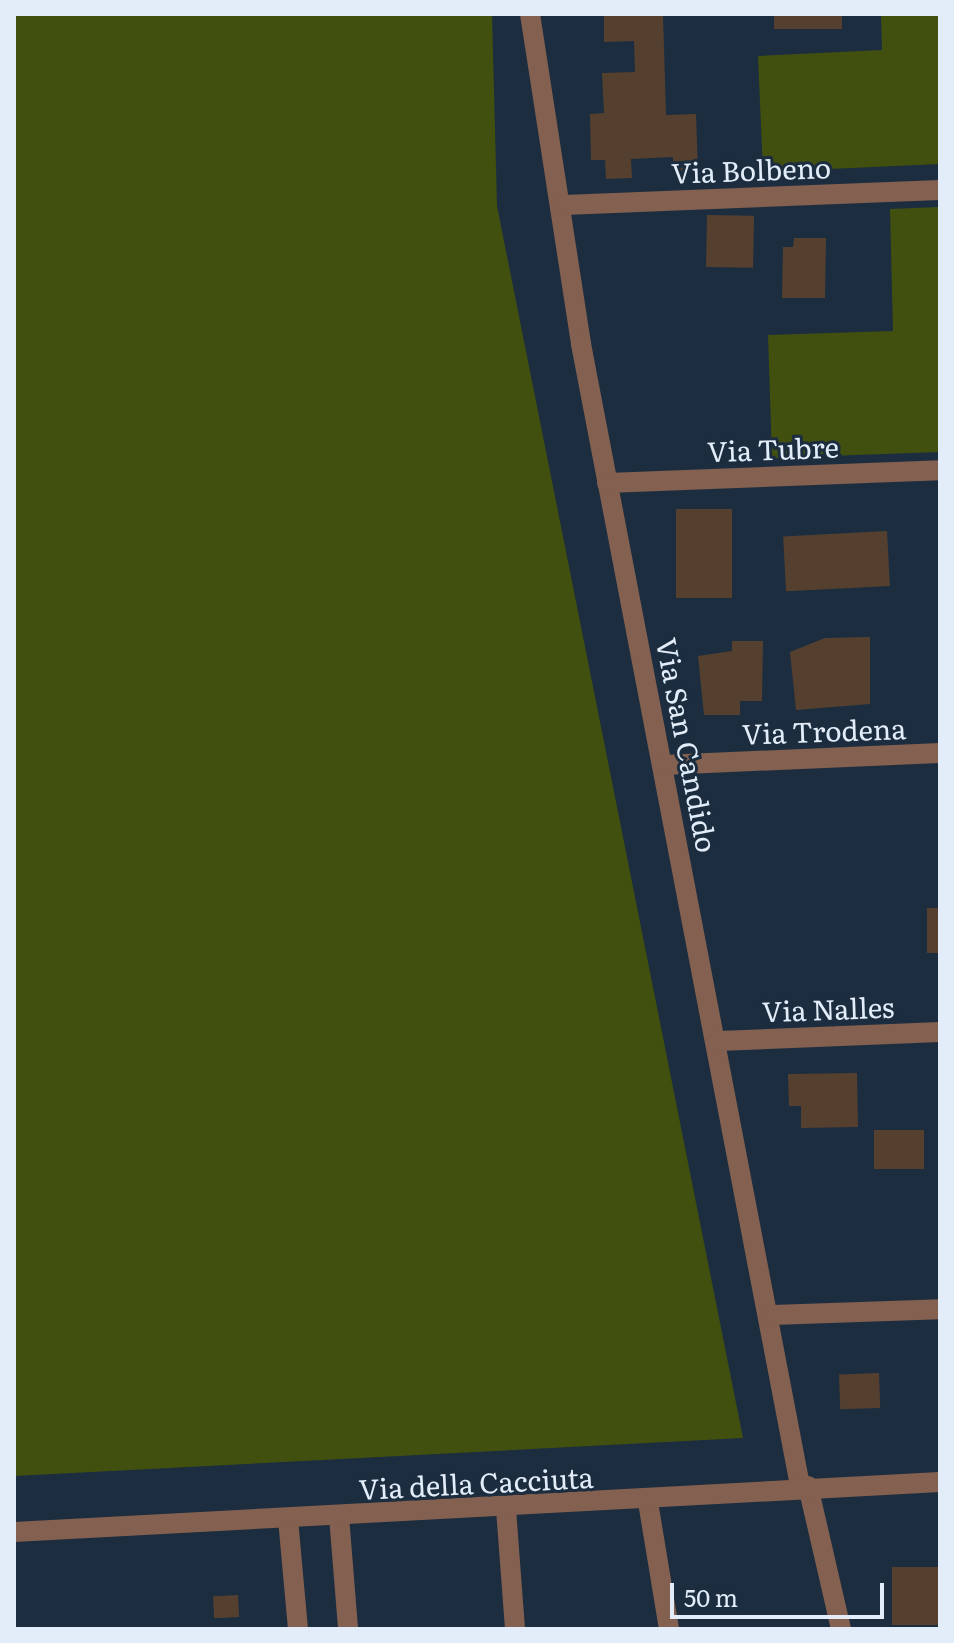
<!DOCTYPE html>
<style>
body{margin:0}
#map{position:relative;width:954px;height:1643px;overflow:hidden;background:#1c2d3f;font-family:Literata,serif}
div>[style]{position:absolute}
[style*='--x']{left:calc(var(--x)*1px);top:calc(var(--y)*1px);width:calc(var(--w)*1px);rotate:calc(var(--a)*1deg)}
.green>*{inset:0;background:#42500f}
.building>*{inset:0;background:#55402f;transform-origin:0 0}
.minor>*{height:20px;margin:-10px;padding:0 10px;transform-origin:10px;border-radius:10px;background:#83604f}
span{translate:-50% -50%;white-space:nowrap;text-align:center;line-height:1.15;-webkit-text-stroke:6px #1c2d3f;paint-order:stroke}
.street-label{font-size:28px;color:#e2edf9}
.frame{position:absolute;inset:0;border:16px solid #e2edf9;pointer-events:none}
.scale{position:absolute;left:670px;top:1583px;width:214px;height:36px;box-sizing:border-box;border:4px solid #e2edf9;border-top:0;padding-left:10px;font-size:24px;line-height:28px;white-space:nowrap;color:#e2edf9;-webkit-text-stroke:6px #1c2d3f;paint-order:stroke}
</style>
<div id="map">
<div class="green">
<div style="clip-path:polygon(14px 14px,492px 14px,497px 206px,743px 1438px,14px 1476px)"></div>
<div style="clip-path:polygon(881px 14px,940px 14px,940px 164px,763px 172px,758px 56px,882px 50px)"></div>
<div style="clip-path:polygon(940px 207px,940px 452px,772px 458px,768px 335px,893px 331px,890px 209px)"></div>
</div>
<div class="building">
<div style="clip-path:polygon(604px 14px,663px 14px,666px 115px,696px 114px,698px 172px,673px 173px,673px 157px,631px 159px,632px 178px,606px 179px,605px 160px,591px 160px,590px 114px,604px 113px,602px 73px,635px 72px,634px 41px,604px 42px)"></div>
<div style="left:774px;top:14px;width:68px;height:15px"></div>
<div style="left:707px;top:215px;width:47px;height:52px;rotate:1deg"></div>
<div style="clip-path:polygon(794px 238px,826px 238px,825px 298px,782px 298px,783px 247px,793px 247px)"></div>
<div style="left:676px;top:509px;width:56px;height:89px"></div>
<div style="left:887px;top:531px;width:55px;height:104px;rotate:87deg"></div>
<div style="clip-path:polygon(870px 637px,870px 704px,796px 710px,790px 652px,825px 638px)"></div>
<div style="clip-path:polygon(732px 641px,763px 641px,762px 701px,740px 701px,740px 715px,704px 715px,698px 656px,732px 651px)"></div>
<div style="left:927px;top:908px;width:13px;height:45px"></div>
<div style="clip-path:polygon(857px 1073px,858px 1127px,801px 1128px,801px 1106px,789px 1106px,788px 1074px)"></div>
<div style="left:924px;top:1130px;width:39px;height:50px;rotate:90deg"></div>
<div style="left:879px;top:1373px;width:35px;height:40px;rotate:88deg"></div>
<div style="left:940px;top:1567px;width:58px;height:48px;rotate:90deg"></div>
<div style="left:238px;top:1595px;width:22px;height:25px;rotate:87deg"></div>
</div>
<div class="minor">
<div style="--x:530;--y:14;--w:334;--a:81.2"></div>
<div style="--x:581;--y:344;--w:1163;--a:79.14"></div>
<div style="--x:564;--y:205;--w:376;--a:-2.3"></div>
<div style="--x:607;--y:483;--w:333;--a:-2.2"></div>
<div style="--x:663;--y:765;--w:277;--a:-2.5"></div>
<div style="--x:718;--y:1041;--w:222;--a:-2.3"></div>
<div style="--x:772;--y:1315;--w:168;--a:-2"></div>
<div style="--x:808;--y:1486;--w:147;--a:77"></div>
<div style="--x:648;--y:1502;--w:129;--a:80.6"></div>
<div style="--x:506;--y:1509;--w:120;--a:85.7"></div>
<div style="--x:339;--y:1516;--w:113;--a:85.4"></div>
<div style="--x:288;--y:1519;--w:110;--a:84.8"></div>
<div style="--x:14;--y:1532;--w:927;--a:-3.09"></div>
</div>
<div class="street-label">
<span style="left:751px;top:169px;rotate:-2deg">Via Bolbeno</span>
<span style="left:773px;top:448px;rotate:-2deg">Via Tubre</span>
<span style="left:824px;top:730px;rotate:-2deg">Via Trodena</span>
<span style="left:688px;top:745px;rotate:79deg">Via San Candido</span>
<span style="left:828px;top:1008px;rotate:-2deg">Via Nalles</span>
<span style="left:476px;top:1482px;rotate:-3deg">Via della Cacciuta</span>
</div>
<div class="frame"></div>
<div class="scale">50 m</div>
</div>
